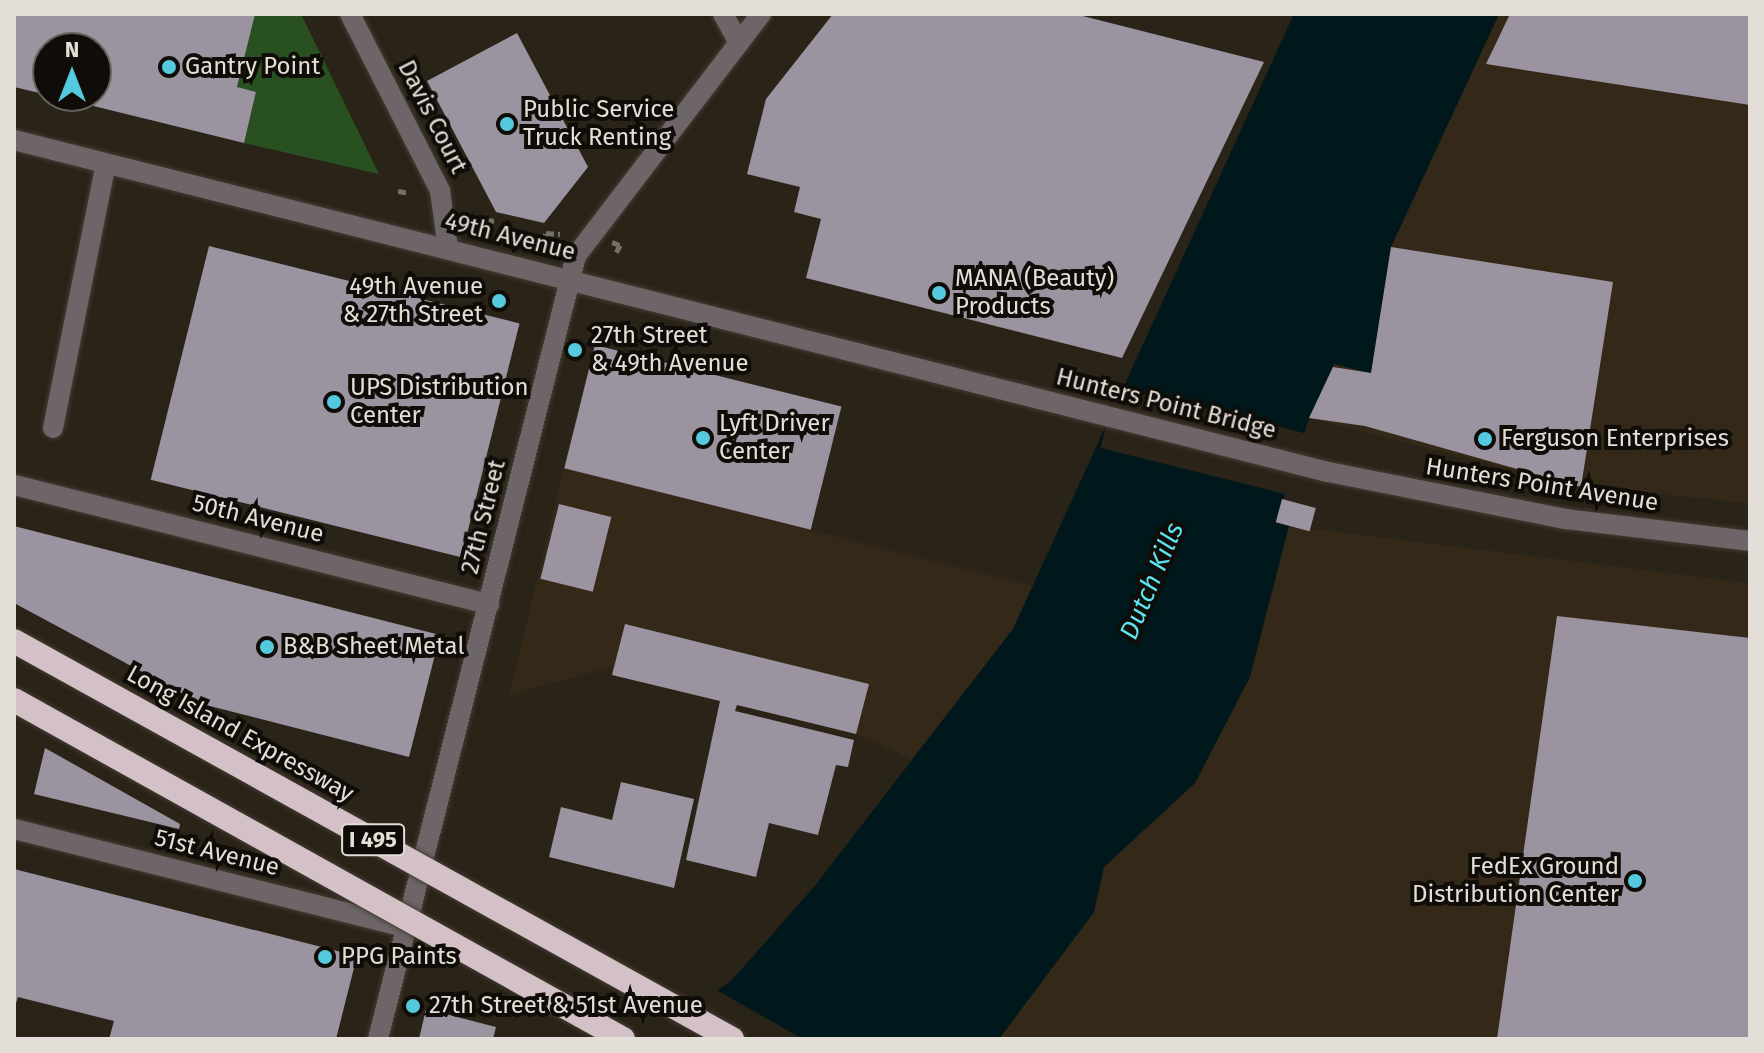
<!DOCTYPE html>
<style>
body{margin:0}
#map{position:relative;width:1764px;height:1053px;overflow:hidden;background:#2a2318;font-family:"Fira Sans",sans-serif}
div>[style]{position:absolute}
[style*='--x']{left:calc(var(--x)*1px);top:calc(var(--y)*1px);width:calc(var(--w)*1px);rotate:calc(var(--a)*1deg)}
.built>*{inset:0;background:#342918}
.green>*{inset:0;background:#295021}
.water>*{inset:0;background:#00171b}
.pier>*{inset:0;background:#2a2318;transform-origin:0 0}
.building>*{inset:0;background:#9c93a0;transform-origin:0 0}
.path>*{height:5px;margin-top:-2.5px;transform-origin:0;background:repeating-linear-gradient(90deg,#756f65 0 8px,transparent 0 12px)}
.roads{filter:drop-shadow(0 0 2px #443d33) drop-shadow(0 0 2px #443d33)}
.minor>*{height:20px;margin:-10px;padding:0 10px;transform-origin:10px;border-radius:10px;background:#6d6568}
.bridges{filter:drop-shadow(0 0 2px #443d33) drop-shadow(0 0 2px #443d33)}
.highway-bridge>*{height:24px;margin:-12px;padding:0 12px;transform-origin:12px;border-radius:12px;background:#d4c1c8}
.dots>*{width:22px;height:22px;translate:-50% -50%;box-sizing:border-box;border:4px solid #100d08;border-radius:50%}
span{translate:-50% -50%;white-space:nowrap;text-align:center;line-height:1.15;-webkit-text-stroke:8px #100d08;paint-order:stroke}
.shield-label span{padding:2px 6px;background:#100d08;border:2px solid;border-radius:6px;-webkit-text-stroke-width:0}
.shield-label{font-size:22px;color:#e3ded7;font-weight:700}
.poi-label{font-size:24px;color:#e3ded7}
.left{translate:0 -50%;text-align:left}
.right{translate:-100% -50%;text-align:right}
.street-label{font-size:24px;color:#e3ded7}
.water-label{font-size:26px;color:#5de3f3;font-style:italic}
.frame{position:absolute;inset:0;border:16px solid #e3ded7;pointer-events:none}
.north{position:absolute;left:32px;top:32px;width:80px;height:80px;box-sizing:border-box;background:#100d08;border:2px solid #64615b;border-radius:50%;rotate:0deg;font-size:22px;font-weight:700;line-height:32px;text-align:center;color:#e3ded7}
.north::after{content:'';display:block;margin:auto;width:28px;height:36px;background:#55cadf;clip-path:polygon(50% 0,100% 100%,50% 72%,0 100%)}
</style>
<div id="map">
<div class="built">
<div style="clip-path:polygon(1499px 14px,1750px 14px,1750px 503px,1581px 487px,1309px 418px,1334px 364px,1371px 373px,1391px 247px)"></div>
<div style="clip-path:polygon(564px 468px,1032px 586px,1013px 629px,912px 759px,856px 734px,612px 675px,611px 667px,509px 695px)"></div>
<div style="clip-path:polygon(1289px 526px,1750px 583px,1750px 1039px,999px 1039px,1093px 912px,1104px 867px,1195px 783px)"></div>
</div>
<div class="green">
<div style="clip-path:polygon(252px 14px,301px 14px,379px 174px,244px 143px,256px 93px,237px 87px)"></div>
</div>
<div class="water">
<div style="clip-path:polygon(1294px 14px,1499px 14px,1391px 247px,1371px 373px,1334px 364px,1309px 418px,1276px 522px,1289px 526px,1250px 677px,1195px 783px,1104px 867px,1094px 912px,999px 1039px,644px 1039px,731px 981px,814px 887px,1013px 629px)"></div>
</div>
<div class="pier">
<div style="left:1116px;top:386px;width:198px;height:64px;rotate:14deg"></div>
<div style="clip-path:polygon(713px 988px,803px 1039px,640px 1039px)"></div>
</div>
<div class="building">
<div style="clip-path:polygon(14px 14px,255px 14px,237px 87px,256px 92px,244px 143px,57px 97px,96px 96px,96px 48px,48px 48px,48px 95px,14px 87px)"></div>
<div style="clip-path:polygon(833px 14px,1075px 14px,1264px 62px,1122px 358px,806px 278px,821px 219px,794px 212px,800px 187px,747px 174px,766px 99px)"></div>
<div style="clip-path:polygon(1510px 14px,1750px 14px,1750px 105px,1486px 64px)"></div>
<div style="clip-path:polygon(517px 33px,588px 167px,544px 223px,496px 212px,427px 81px)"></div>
<div style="left:209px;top:246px;width:320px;height:241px;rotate:14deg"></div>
<div style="clip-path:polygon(1391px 247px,1613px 282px,1581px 487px,1365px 426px,1309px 418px,1333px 367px,1371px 373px)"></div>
<div style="left:595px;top:345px;width:254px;height:127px;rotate:14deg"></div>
<div style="left:1282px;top:499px;width:35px;height:24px;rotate:15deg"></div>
<div style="left:559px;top:504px;width:54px;height:77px;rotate:14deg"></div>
<div style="clip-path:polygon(14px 526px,440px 635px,409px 757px,202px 704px,14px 603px)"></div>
<div style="clip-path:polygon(1557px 616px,1750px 638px,1750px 1039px,1497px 1039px)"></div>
<div style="clip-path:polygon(625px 624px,869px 684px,856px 734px,737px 705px,735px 711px,854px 740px,848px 767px,836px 765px,818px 835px,769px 823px,756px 877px,686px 860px,720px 701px,612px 675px)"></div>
<div style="clip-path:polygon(45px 748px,180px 824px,179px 829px,34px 794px)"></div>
<div style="clip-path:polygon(621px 782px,694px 799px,674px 888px,549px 857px,561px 807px,612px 820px)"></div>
<div style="clip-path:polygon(14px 869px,357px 956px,336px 1039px,109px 1039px,114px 1021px,18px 997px,14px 1009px)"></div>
<div style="clip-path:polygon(426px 1009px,496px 1027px,493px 1039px,419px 1039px)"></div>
</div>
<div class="path">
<div style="--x:398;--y:191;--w:12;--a:9"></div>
<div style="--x:486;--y:220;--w:10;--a:6"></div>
<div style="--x:543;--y:241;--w:9;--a:-69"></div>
<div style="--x:546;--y:233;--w:14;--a:4"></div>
<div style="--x:612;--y:242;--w:9;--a:21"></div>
<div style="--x:620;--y:245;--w:9;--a:117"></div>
</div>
<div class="roads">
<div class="minor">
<div style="--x:350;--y:14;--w:199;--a:63"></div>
<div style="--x:440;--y:191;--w:59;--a:82.1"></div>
<div style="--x:723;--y:14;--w:33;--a:61"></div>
<div style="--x:14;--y:140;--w:1355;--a:14.18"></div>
<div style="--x:1328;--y:472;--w:243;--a:11.2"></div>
<div style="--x:1566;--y:519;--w:185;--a:6.8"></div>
<div style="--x:53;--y:428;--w:270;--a:-78.7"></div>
<div style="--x:14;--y:485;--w:490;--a:14.1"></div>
<div style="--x:14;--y:829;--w:405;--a:14.1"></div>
<div style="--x:378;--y:1039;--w:808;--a:-75.81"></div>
<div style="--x:576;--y:256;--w:305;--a:-52.6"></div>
</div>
</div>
<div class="bridges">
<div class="highway-bridge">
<div style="--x:14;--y:641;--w:821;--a:29"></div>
<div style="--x:14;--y:700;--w:697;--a:29.1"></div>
</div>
</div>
<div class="dots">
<div style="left:169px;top:67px;background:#55cadf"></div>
<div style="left:507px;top:124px;background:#55cadf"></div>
<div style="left:939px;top:293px;background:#55cadf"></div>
<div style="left:499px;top:301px;background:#55cadf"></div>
<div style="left:575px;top:350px;background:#55cadf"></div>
<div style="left:334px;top:402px;background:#55cadf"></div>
<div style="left:703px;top:438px;background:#55cadf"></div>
<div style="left:1485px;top:439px;background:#55cadf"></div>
<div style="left:267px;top:647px;background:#55cadf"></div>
<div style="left:1635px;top:881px;background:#55cadf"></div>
<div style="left:325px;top:957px;background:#55cadf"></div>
<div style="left:413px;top:1006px;background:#55cadf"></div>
</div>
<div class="shield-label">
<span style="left:373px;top:840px">I 495</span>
</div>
<div class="poi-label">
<span class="left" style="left:185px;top:67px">Gantry Point</span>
<span class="left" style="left:523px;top:124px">Public Service<br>Truck Renting</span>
<span class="left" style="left:955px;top:293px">MANA (Beauty)<br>Products</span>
<span class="right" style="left:483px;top:301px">49th Avenue<br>&amp; 27th Street</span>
<span class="left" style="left:591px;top:350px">27th Street<br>&amp; 49th Avenue</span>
<span class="left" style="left:350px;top:402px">UPS Distribution<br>Center</span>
<span class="left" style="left:719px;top:438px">Lyft Driver<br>Center</span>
<span class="left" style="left:1501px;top:439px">Ferguson Enterprises</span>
<span class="left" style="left:283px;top:647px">B&amp;B Sheet Metal</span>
<span class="right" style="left:1619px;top:881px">FedEx Ground<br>Distribution Center</span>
<span class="left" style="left:341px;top:957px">PPG Paints</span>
<span class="left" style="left:429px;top:1006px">27th Street &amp; 51st Avenue</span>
</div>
<div class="street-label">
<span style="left:432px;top:117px;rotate:63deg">Davis Court</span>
<span style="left:510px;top:237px;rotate:14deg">49th Avenue</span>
<span style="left:1166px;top:404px;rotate:14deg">Hunters Point Bridge</span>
<span style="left:1542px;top:485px;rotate:9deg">Hunters Point Avenue</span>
<span style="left:484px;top:517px;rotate:-76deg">27th Street</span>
<span style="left:258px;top:519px;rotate:14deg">50th Avenue</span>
<span style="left:240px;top:734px;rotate:29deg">Long Island Expressway</span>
<span style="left:217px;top:853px;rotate:14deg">51st Avenue</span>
</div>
<div class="water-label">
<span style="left:1152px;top:581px;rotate:-67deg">Dutch Kills</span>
</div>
<div class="frame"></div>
<div class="north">N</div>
</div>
